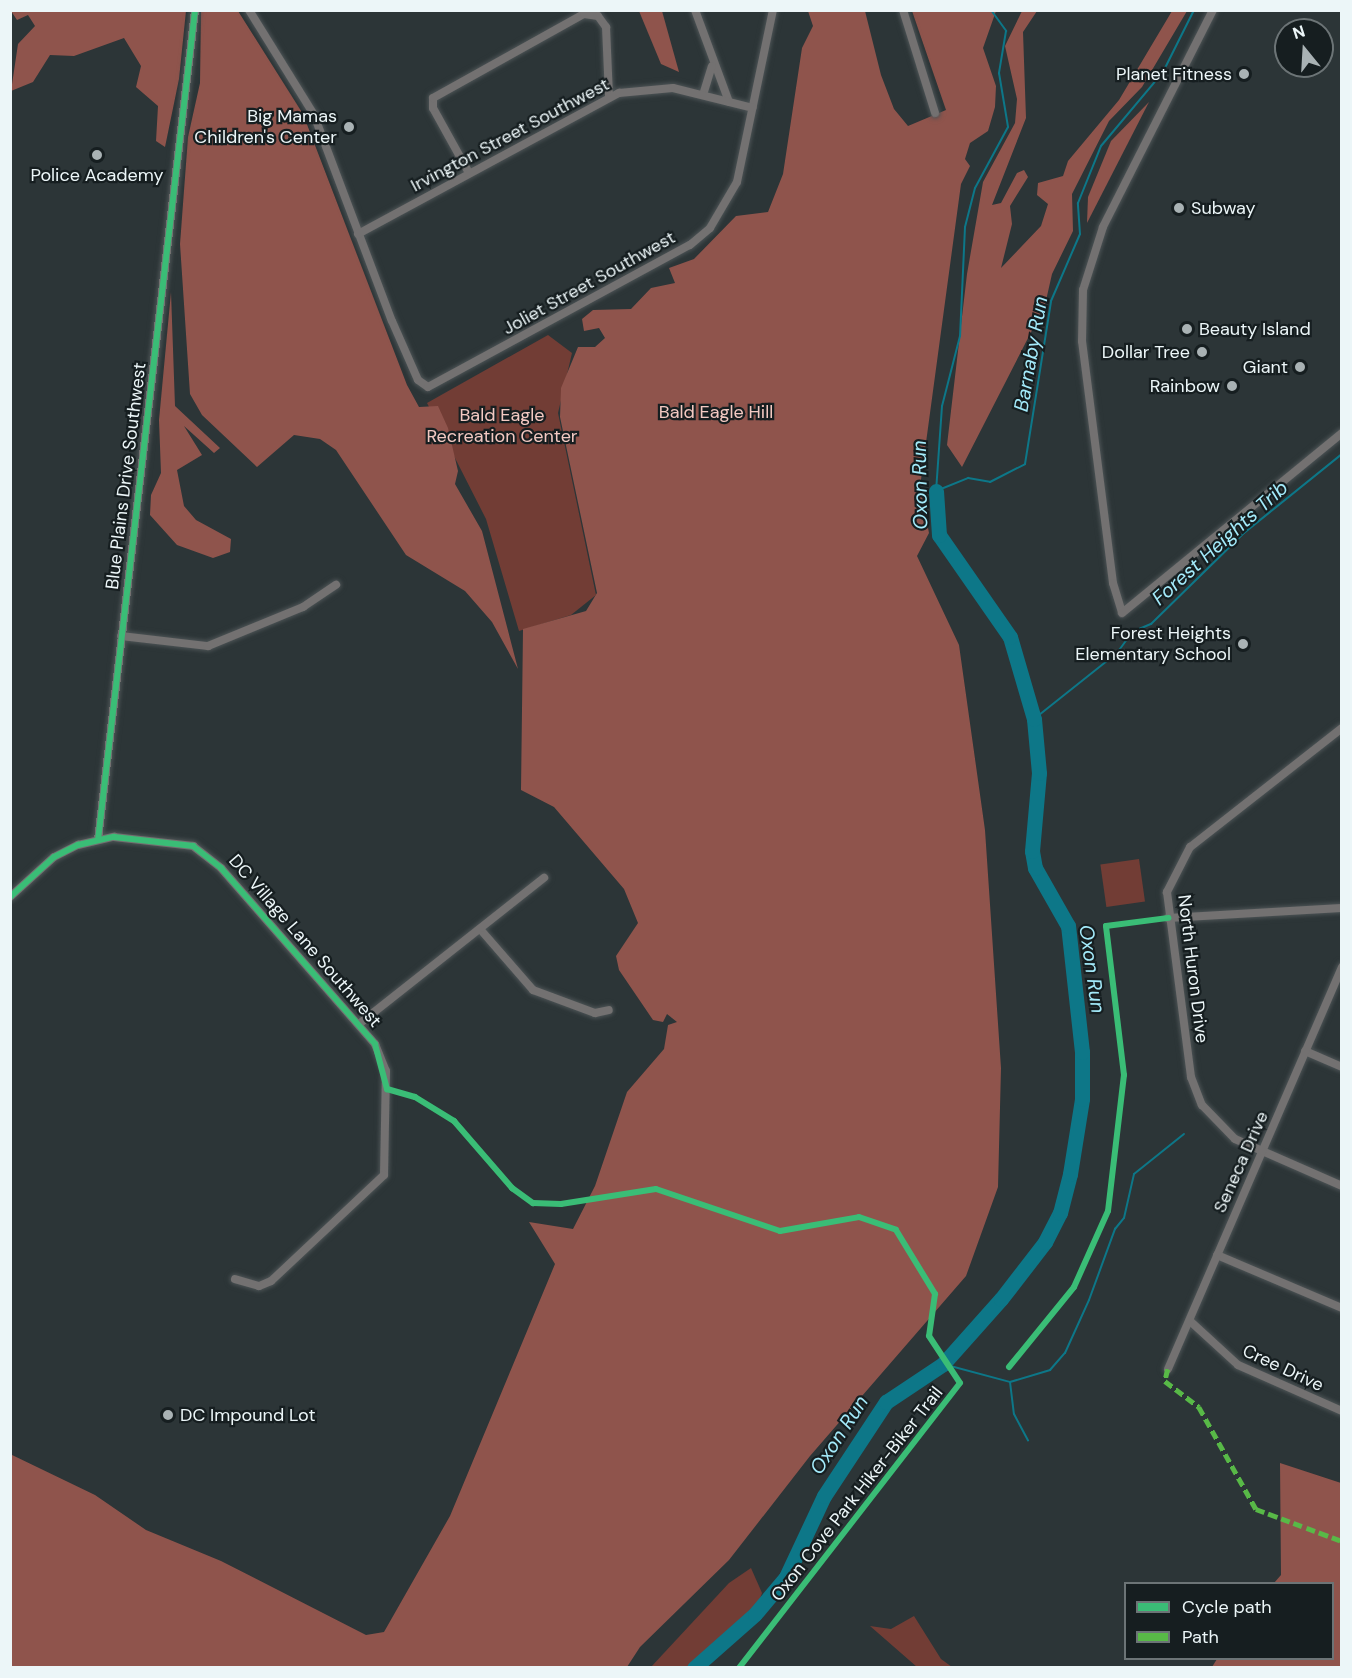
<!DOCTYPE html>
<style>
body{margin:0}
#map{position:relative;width:1352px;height:1678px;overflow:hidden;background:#2c3537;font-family:"DM Sans",sans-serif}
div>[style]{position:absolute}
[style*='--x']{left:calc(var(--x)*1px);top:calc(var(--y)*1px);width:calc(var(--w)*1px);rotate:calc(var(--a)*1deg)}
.green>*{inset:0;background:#723d35;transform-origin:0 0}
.forest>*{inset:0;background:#8f544c}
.stream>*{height:2px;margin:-1px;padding:0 1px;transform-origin:1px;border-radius:1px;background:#0d7788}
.river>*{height:15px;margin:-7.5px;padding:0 7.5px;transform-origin:7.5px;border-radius:7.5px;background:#0d7788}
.roads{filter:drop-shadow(0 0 2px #4c5355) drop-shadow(0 0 2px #4c5355)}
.minor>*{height:8px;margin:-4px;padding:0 4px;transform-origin:4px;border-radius:4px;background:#737171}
.quiet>*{height:4.5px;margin-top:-2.25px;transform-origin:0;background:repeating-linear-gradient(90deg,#58b947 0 9px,transparent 0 13.5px)}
.cycleway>*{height:6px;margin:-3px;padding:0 3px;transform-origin:3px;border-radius:3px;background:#3abd76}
.dots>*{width:16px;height:16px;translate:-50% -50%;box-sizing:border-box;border:3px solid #161e20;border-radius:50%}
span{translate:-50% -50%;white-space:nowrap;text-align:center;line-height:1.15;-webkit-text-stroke:4.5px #161e20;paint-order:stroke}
.poi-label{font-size:18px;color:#ecf6f8}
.right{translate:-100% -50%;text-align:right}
.left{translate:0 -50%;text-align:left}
.street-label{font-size:18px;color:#ecf6f8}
.park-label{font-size:18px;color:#f3c9c2}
.water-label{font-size:20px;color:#a4ebfb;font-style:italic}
.frame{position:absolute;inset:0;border:12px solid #ecf6f8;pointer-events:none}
.legend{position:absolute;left:1124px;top:1582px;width:210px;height:78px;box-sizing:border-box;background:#161e20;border:2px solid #6c7476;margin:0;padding:8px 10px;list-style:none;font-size:18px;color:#ecf6f8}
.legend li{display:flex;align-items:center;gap:12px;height:30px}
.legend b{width:30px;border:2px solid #6c7476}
.north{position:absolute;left:1274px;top:18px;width:60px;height:60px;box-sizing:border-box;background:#161e20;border:2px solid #6c7476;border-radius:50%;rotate:342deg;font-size:16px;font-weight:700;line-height:24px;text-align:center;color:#ecf6f8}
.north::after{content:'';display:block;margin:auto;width:21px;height:27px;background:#a9b2b4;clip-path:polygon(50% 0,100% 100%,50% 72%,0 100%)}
</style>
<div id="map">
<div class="green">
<div style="clip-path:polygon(548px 335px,572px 353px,558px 413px,596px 595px,571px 615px,519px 631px,486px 519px,427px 403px)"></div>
<div style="left:1139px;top:859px;width:43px;height:39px;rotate:82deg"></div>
<div style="clip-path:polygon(751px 1568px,762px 1593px,754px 1616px,707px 1667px,651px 1667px,729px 1583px)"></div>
<div style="clip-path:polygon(914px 1616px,941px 1659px,952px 1667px,917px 1667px,870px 1626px,891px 1629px)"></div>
</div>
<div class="forest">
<div style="clip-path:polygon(11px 11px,186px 11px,179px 79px,165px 147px,156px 141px,158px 106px,136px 87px,141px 66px,124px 38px,74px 56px,50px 55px,33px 82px,11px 91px,18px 44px,35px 26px,28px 15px,17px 20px)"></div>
<div style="clip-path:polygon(201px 11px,238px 11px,303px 114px,407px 385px,419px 407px,438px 406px,448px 428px,458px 471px,455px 484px,482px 531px,518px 669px,492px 622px,465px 591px,406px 555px,336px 450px,320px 439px,294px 435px,257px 467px,202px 415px,190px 394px,180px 244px,188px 137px,200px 83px)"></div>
<div style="clip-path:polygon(639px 11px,662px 11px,679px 72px,661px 64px)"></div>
<div style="clip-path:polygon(808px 11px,865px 11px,881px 75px,894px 109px,908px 126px,946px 110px,912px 11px,996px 11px,983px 48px,996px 86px,995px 107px,988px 131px,970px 143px,965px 159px,970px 166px,961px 184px,920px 487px,929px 533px,917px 556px,959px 645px,985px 830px,1001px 1068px,998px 1187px,966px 1276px,810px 1456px,729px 1560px,640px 1647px,627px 1667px,11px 1667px,10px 1454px,95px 1495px,146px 1530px,221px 1561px,366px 1635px,384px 1632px,450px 1516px,555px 1264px,529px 1222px,573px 1229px,595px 1186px,627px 1092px,664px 1049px,668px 1025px,677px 1022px,667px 1014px,663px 1022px,653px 1020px,619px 970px,616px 956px,638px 923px,624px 889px,554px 807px,521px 790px,523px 629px,586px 611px,597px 593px,560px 417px,561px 388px,578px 347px,595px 347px,605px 338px,599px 328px,584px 331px,582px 319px,593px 310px,631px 309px,651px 288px,675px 283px,669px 268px,694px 259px,736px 216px,768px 212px,783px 174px,802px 48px,813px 26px)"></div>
<div style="clip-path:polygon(1022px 11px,1037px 11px,1023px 32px,1026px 118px,992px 205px,1001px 203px,1017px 173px,1024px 170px,1028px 177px,1010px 206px,1012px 224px,1001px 268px,1041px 226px,1048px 204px,1037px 195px,1038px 183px,1063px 176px,1068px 161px,1119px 100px,1172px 11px,1187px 11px,1142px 87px,1109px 121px,1072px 194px,1073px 231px,1052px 274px,1045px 305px,962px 467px,947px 445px,967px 274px,983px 182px,1015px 123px,1017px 99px,1005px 46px)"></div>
<div style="clip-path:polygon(1149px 102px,1087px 223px,1088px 197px,1111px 141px)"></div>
<div style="clip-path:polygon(171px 292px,175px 406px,220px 448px,214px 453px,184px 426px,202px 455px,177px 470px,184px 506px,196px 520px,231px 539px,230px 552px,213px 558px,177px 545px,150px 515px,151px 495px,161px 473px,159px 420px)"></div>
<div style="clip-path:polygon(1280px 1463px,1341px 1483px,1341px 1667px,1212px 1667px,1217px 1659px,1332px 1658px,1332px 1584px,1274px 1583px,1281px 1575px)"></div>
</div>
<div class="stream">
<div style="--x:991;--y:10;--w:26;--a:54"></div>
<div style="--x:1006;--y:31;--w:43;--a:99.5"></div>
<div style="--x:999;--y:73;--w:55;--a:80.5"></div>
<div style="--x:1008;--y:127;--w:69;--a:118.4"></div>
<div style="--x:975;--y:188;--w:40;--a:104.4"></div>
<div style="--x:965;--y:227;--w:109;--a:92.6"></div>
<div style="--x:960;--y:336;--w:72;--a:104.4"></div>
<div style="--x:942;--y:406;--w:85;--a:94"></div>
<div style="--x:936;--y:491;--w:35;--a:-22"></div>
<div style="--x:968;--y:478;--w:22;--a:10"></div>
<div style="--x:990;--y:482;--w:39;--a:-27"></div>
<div style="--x:1025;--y:464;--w:165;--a:-80.9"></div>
<div style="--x:1051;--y:301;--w:73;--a:-66.6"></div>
<div style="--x:1080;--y:234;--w:31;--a:-94"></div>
<div style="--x:1078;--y:203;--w:61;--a:-68"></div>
<div style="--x:1101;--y:146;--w:97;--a:-50"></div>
<div style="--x:1163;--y:72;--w:69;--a:-63.4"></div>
<div style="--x:1034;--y:719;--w:106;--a:-38.5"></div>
<div style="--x:1117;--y:653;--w:26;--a:-54"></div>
<div style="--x:1132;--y:632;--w:21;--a:-23"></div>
<div style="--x:1151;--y:624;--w:130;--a:-44.4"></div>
<div style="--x:1244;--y:533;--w:126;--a:-38.9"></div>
<div style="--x:943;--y:1364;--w:69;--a:15"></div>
<div style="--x:1010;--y:1382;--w:42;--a:-16.7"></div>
<div style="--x:1050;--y:1370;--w:23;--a:-49"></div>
<div style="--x:1065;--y:1353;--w:58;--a:-65.6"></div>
<div style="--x:1089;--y:1300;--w:76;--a:-69.9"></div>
<div style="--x:1115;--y:1229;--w:14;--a:-51"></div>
<div style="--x:1124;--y:1218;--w:45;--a:-77.2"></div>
<div style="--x:1134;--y:1174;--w:64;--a:-38.7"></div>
<div style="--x:1010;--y:1382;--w:32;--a:83"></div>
<div style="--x:1014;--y:1414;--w:30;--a:62"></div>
</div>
<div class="river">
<div style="--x:694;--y:1668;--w:81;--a:-41.5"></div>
<div style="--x:755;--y:1614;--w:48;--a:-50"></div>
<div style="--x:786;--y:1577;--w:89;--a:-64.9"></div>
<div style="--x:824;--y:1496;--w:113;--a:-56.6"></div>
<div style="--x:886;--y:1402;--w:69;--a:-33.7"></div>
<div style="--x:943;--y:1364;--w:87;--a:-48.3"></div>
<div style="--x:1001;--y:1299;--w:72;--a:-52.3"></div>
<div style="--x:1045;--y:1242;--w:33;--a:-63"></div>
<div style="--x:1060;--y:1213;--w:40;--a:-75.6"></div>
<div style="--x:1070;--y:1174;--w:76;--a:-80.9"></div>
<div style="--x:1082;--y:1099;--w:47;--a:-90"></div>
<div style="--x:1082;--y:1052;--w:127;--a:-96.3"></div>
<div style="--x:1068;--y:926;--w:67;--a:-119.6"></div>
<div style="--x:1035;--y:868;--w:17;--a:-100"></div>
<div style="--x:1032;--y:851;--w:78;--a:-84.9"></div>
<div style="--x:1039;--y:773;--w:54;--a:-95.3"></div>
<div style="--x:1034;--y:719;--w:85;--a:-106.3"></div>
<div style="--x:1010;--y:637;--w:124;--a:-124.8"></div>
<div style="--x:939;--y:535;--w:44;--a:-93.9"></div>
</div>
<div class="roads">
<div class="minor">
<div style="--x:249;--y:10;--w:123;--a:58.2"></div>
<div style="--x:314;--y:115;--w:220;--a:69.3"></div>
<div style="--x:392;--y:321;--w:64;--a:66.2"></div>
<div style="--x:418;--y:380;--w:12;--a:35"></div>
<div style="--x:428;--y:387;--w:298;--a:-28.5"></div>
<div style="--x:690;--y:245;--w:26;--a:-40"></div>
<div style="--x:710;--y:228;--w:53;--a:-59.6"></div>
<div style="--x:737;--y:182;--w:176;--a:-78.2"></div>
<div style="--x:695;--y:10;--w:98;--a:69.7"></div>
<div style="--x:903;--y:10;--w:108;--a:72.7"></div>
<div style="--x:1213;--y:10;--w:243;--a:116.9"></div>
<div style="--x:1103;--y:227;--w:66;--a:107.6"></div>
<div style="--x:1083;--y:290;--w:51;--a:91.1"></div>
<div style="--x:1082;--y:341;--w:244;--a:82.7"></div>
<div style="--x:1113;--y:583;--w:31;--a:73"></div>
<div style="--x:1122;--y:613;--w:284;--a:-39.3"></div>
<div style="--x:703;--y:95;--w:30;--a:-73"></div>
<div style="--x:469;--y:173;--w:74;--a:-119"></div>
<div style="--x:433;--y:108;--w:10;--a:-90"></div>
<div style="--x:433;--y:98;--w:173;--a:-29.1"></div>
<div style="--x:584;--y:14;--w:14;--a:8"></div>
<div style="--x:598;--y:16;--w:14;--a:54"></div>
<div style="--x:606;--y:27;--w:70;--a:87.5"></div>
<div style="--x:358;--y:234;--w:297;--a:-28.4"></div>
<div style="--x:619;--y:93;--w:54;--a:-5.3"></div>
<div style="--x:673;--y:88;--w:82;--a:14"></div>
<div style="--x:121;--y:636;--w:88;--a:6.6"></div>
<div style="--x:208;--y:646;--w:103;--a:-22.3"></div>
<div style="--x:303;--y:607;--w:40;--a:-34"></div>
<div style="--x:1342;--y:728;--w:193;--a:141.9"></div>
<div style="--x:1190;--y:847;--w:51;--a:117.1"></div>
<div style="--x:1167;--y:892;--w:187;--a:82.6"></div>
<div style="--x:1191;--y:1077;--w:30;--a:69"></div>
<div style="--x:1202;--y:1105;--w:47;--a:45.9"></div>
<div style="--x:1235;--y:1139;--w:117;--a:23.7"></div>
<div style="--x:98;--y:840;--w:836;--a:-83.33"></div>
<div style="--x:10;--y:897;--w:59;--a:-42.3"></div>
<div style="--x:54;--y:857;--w:27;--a:-27"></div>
<div style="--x:78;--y:845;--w:37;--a:-13"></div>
<div style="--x:114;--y:837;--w:80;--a:6.5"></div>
<div style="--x:193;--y:846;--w:36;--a:38"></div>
<div style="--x:221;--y:868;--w:234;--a:48.8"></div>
<div style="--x:375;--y:1044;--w:29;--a:68"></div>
<div style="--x:386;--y:1071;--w:104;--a:91.1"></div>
<div style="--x:384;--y:1175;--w:155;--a:136.8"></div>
<div style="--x:271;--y:1281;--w:13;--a:157"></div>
<div style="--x:259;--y:1286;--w:25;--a:-164"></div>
<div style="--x:1168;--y:918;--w:174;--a:-3.3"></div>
<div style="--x:480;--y:929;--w:81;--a:49"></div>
<div style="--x:533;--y:990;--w:66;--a:20.4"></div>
<div style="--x:595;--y:1013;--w:14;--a:-12"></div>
<div style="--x:359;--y:1024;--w:236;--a:-38.3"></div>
<div style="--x:1305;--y:1051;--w:40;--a:23.4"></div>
<div style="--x:1217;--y:1255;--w:136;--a:23"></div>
<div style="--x:1190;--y:1321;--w:65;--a:42.5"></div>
<div style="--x:1238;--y:1365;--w:114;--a:23.9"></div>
<div style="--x:1168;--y:1369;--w:438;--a:-66.6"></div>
</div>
</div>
<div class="quiet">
<div style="--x:1168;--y:1369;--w:12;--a:104"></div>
<div style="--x:1165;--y:1381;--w:43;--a:37.4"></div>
<div style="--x:1199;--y:1407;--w:117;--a:60.8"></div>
<div style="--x:1256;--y:1509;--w:92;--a:20.4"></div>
</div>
<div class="cycleway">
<div style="--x:98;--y:840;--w:836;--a:-83.33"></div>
<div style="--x:10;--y:897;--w:59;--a:-42.3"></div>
<div style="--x:54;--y:857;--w:27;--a:-27"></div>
<div style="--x:78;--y:845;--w:37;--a:-13"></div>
<div style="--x:114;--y:837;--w:80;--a:6.5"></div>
<div style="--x:193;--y:846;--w:36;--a:38"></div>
<div style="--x:221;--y:868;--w:234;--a:48.8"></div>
<div style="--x:375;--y:1044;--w:47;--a:75.1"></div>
<div style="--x:387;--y:1089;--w:29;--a:16"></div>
<div style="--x:415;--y:1097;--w:46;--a:31.6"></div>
<div style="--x:454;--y:1121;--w:89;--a:49.1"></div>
<div style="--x:512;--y:1188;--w:26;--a:36"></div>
<div style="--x:533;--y:1203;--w:28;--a:2"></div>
<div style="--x:561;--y:1204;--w:96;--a:-9"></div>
<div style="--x:656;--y:1189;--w:131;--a:18.7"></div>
<div style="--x:780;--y:1231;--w:80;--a:-10"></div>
<div style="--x:859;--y:1217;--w:39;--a:19"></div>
<div style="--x:896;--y:1230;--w:75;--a:58.6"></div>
<div style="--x:935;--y:1294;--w:42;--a:98.1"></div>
<div style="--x:929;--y:1336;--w:56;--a:56.6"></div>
<div style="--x:960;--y:1383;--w:361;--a:127.8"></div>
<div style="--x:1009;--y:1367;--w:103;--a:-50.9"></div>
<div style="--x:1074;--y:1287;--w:83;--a:-65.9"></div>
<div style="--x:1108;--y:1211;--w:137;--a:-83.3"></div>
<div style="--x:1124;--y:1075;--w:150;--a:-96.9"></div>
<div style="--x:1106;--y:926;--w:63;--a:-7.4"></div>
</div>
<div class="dots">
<div style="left:1244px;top:74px;background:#a9b2b4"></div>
<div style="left:349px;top:127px;background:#a9b2b4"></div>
<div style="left:97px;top:155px;background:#a9b2b4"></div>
<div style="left:1179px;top:208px;background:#a9b2b4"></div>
<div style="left:1187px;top:329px;background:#a9b2b4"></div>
<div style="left:1202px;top:352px;background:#a9b2b4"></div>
<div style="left:1300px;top:367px;background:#a9b2b4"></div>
<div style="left:1232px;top:386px;background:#a9b2b4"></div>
<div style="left:1243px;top:644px;background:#a9b2b4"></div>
<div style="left:168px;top:1415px;background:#a9b2b4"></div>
</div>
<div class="poi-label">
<span class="right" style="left:1232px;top:74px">Planet Fitness</span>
<span class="right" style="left:337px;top:127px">Big Mamas<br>Children's Center</span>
<span style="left:97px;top:175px">Police Academy</span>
<span class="left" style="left:1191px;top:208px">Subway</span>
<span class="left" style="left:1199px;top:329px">Beauty Island</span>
<span class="right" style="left:1190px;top:352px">Dollar Tree</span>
<span class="right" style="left:1288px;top:367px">Giant</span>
<span class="right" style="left:1220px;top:386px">Rainbow</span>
<span class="right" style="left:1231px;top:644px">Forest Heights<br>Elementary School</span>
<span class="left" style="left:180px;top:1415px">DC Impound Lot</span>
</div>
<div class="street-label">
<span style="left:510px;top:135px;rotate:-28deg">Irvington Street Southwest</span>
<span style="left:589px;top:283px;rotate:-29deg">Joliet Street Southwest</span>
<span style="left:126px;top:476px;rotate:-83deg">Blue Plains Drive Southwest</span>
<span style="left:305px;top:941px;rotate:49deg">DC Village Lane Southwest</span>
<span style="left:1193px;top:969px;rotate:83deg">North Huron Drive</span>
<span style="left:1241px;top:1162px;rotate:-66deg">Seneca Drive</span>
<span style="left:1283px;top:1368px;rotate:25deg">Cree Drive</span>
<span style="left:857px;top:1494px;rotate:-52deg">Oxon Cove Park Hiker-Biker Trail</span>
</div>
<div class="park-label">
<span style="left:716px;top:412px">Bald Eagle Hill</span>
<span style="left:502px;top:426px">Bald Eagle<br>Recreation Center</span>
</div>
<div class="water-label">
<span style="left:1031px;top:354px;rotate:-80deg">Barnaby Run</span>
<span style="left:920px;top:485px;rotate:-91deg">Oxon Run</span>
<span style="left:1220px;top:543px;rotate:-42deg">Forest Heights Trib</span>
<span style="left:1092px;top:969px;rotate:82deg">Oxon Run</span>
<span style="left:839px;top:1435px;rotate:-57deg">Oxon Run</span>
</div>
<div class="frame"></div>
<ul class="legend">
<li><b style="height:8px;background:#3abd76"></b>Cycle path</li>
<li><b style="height:8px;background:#58b947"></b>Path</li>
</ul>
<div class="north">N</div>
</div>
